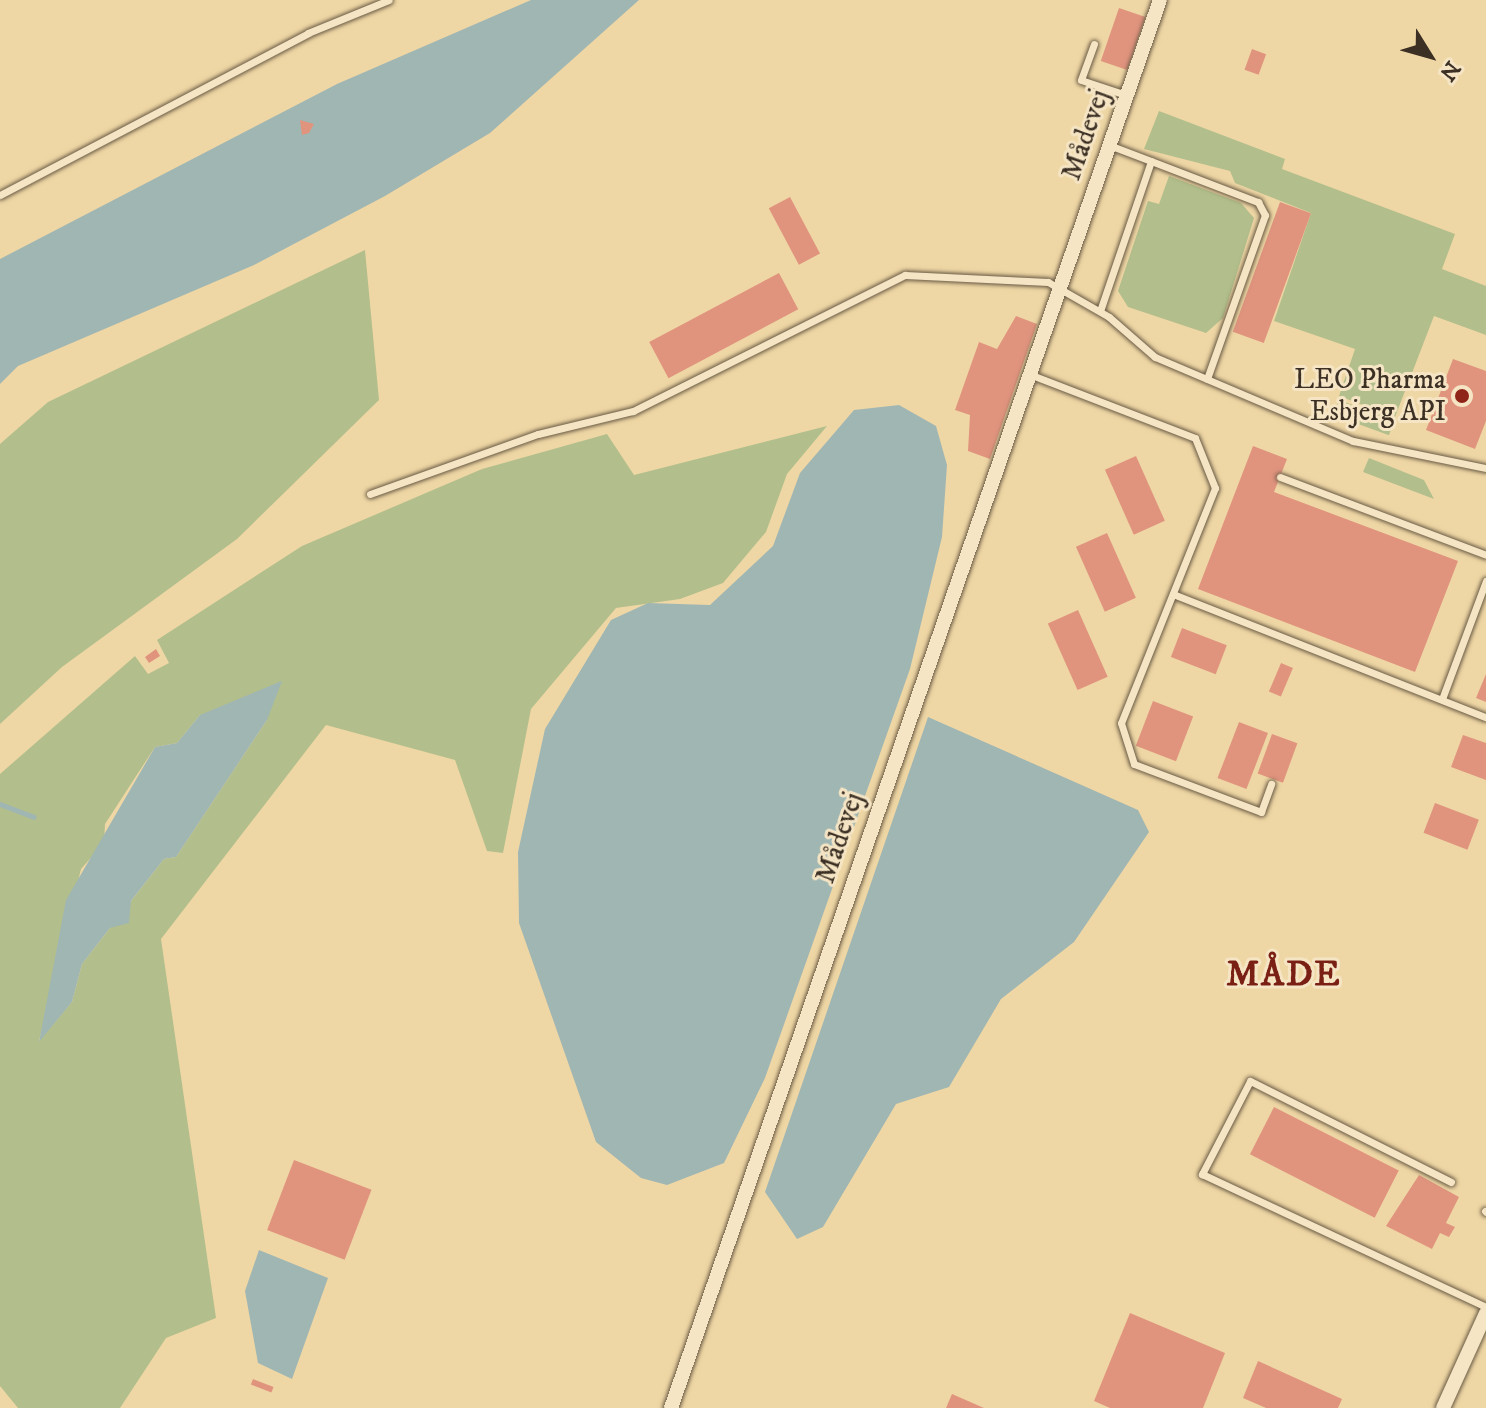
<!DOCTYPE html>
<meta charset="utf-8">
<style>
body{margin:0}
#map{position:relative;width:1486px;height:1408px;overflow:hidden;background:#efd7a5;font-family:"IM FELL DW Pica",serif}
div>[style]{position:absolute}
[style*='--x']{left:calc(var(--x)*1px);top:calc(var(--y)*1px);width:calc(var(--w)*1px);rotate:calc(var(--a)*1deg)}
.green>*{inset:0;background:#b2bf8c;transform-origin:0 0}
.water>*{inset:0;background:#a0b6b3}
.stream>*{height:5px;margin:-2.5px;padding:0 2.5px;transform-origin:2.5px;border-radius:2.5px;background:#a0b6b3}
.building>*{inset:0;background:#e0947e;transform-origin:0 0}
.roads{filter:drop-shadow(0 0 2px #695a45) drop-shadow(0 0 2px #695a45)}
.service>*{height:7px;margin:-3.5px;padding:0 3.5px;transform-origin:3.5px;border-radius:3.5px;background:#f5e5c4}
.minor>*{height:14px;margin:-7px;padding:0 7px;transform-origin:7px;border-radius:7px;background:#f5e5c4}
.dots>*{width:22px;height:22px;translate:-50% -50%;box-sizing:border-box;border:4px solid #f5e5c4;border-radius:50%}
span{translate:-50% -50%;white-space:nowrap;text-align:center;line-height:1.15;-webkit-text-stroke:6px #f5e5c4;paint-order:stroke}
.street-label{font-size:28px;color:#3c3025}
.poi-label{font-size:28px;color:#3c3025}
.right{translate:-100% -50%;text-align:right}
.district-label{font-size:36px;color:#7a1f14;font-weight:700;letter-spacing:2px}
.north{position:absolute;left:1390px;top:16px;width:80px;height:80px;-webkit-text-stroke:6px #f5e5c4;paint-order:stroke;rotate:127deg;font-size:22px;font-weight:700;line-height:32px;text-align:center;color:#3c3025}
.north::after{content:'';display:block;margin:auto;width:28px;height:36px;background:#3c3025;clip-path:polygon(50% 0,100% 100%,50% 72%,0 100%)}
</style>
<div id="map">
<div class="green">
<div style="clip-path:polygon(1159px 111px,1285px 159px,1282px 169px,1455px 234px,1442px 269px,1486px 286px,1486px 335px,1434px 316px,1395px 417px,1339px 396px,1355px 349px,1274px 321px,1311px 213px,1235px 183px,1230px 171px,1144px 149px)"></div>
<div style="clip-path:polygon(1169px 176px,1241px 203px,1254px 218px,1223px 318px,1206px 333px,1128px 307px,1118px 291px,1148px 201px,1159px 204px)"></div>
<div style="clip-path:polygon(365px 250px,379px 400px,237px 539px,62px 667px,0 724px,0 444px,48px 402px)"></div>
<div style="left:1339px;top:400px;width:59px;height:16px;rotate:20deg"></div>
<div style="clip-path:polygon(evenodd,827px 426px,787px 474px,766px 532px,723px 583px,680px 599px,616px 608px,531px 709px,503px 853px,487px 851px,455px 760px,326px 725px,161px 939px,216px 1318px,166px 1338px,120px 1408px,18px 1408px,0 1386px,0 774px,135px 656px,148px 674px,169px 663px,157px 640px,302px 546px,482px 469px,607px 434px,634px 475px,827px 426px,200px 715px,267px 720px,176px 857px,164px 859px,82px 964px,72px 1002px,39px 1041px,81px 869px,104px 843px,105px 824px,155px 747px,177px 743px,200px 715px)"></div>
<div style="clip-path:polygon(1369px 458px,1424px 480px,1434px 499px,1363px 472px)"></div>
</div>
<div class="water">
<div style="clip-path:polygon(531px 0,639px 0,490px 133px,385px 196px,254px 265px,18px 366px,0 384px,0 259px,337px 84px)"></div>
<div style="clip-path:polygon(899px 405px,936px 426px,947px 465px,942px 537px,910px 669px,765px 1078px,724px 1163px,667px 1185px,641px 1178px,596px 1142px,519px 923px,518px 852px,545px 729px,611px 620px,648px 603px,710px 605px,773px 546px,800px 473px,854px 410px)"></div>
<div style="clip-path:polygon(282px 681px,267px 720px,176px 857px,164px 859px,131px 901px,129px 923px,110px 928px,82px 964px,72px 1002px,39px 1042px,66px 900px,155px 747px,177px 743px,200px 715px)"></div>
<div style="clip-path:polygon(928px 717px,1138px 810px,1149px 832px,1074px 942px,1001px 999px,949px 1087px,896px 1104px,823px 1227px,797px 1239px,765px 1192px)"></div>
<div style="clip-path:polygon(259px 1250px,328px 1278px,292px 1379px,258px 1363px,245px 1291px)"></div>
</div>
<div class="stream">
<div style="--x:0;--y:804;--w:36;--a:21"></div>
</div>
<div class="building">
<div style="left:1119px;top:8px;width:28px;height:56px;rotate:19deg"></div>
<div style="left:1252px;top:49px;width:15px;height:22px;rotate:20deg"></div>
<div style="clip-path:polygon(300px 120px,314px 124px,309px 133px,302px 135px)"></div>
<div style="left:790px;top:197px;width:64px;height:24px;rotate:62deg"></div>
<div style="left:1280px;top:202px;width:33px;height:138px;rotate:20deg"></div>
<div style="left:779px;top:273px;width:41px;height:147px;rotate:62deg"></div>
<div style="clip-path:polygon(1016px 316px,1037px 324px,990px 459px,968px 451px,970px 415px,955px 410px,979px 342px,997px 349px)"></div>
<div style="clip-path:polygon(1453px 359px,1486px 371px,1486px 421px,1475px 449px,1426px 430px)"></div>
<div style="clip-path:polygon(1253px 446px,1287px 459px,1274px 492px,1458px 561px,1415px 672px,1198px 589px)"></div>
<div style="left:1136px;top:456px;width:71px;height:34px;rotate:66deg"></div>
<div style="left:1107px;top:533px;width:71px;height:34px;rotate:66deg"></div>
<div style="left:1078px;top:610px;width:73px;height:33px;rotate:66deg"></div>
<div style="left:1182px;top:628px;width:48px;height:31px;rotate:21deg"></div>
<div style="clip-path:polygon(156px 649px,160px 656px,149px 663px,145px 657px)"></div>
<div style="left:1281px;top:663px;width:13px;height:31px;rotate:23deg"></div>
<div style="clip-path:polygon(1486px 674px,1486px 702px,1476px 698px)"></div>
<div style="left:1153px;top:701px;width:43px;height:48px;rotate:21deg"></div>
<div style="left:1239px;top:722px;width:31px;height:60px;rotate:21deg"></div>
<div style="left:1272px;top:734px;width:27px;height:42px;rotate:20deg"></div>
<div style="clip-path:polygon(1463px 735px,1486px 743px,1486px 780px,1451px 767px)"></div>
<div style="left:1435px;top:803px;width:47px;height:32px;rotate:21deg"></div>
<div style="left:1274px;top:1107px;width:140px;height:53px;rotate:27deg"></div>
<div style="left:294px;top:1160px;width:83px;height:75px;rotate:21deg"></div>
<div style="clip-path:polygon(1419px 1175px,1459px 1197px,1446px 1223px,1455px 1227px,1449px 1237px,1440px 1233px,1432px 1249px,1386px 1226px)"></div>
<div style="clip-path:polygon(1130px 1313px,1225px 1353px,1203px 1408px,1110px 1408px,1094px 1401px)"></div>
<div style="clip-path:polygon(1258px 1361px,1342px 1399px,1338px 1408px,1266px 1408px,1243px 1398px)"></div>
<div style="left:253px;top:1379px;width:22px;height:6px;rotate:21deg"></div>
<div style="clip-path:polygon(952px 1394px,984px 1408px,946px 1408px)"></div>
</div>
<div class="roads">
<div class="service">
<div style="--x:1094;--y:44;--w:38;--a:110"></div>
<div style="--x:1081;--y:80;--w:47;--a:18.4"></div>
<div style="--x:1151;--y:161;--w:115;--a:21"></div>
<div style="--x:1258;--y:202;--w:15;--a:62"></div>
<div style="--x:1265;--y:215;--w:174;--a:109.5"></div>
<div style="--x:0;--y:195;--w:348;--a:-27.7"></div>
<div style="--x:308;--y:33;--w:87;--a:-22.2"></div>
<div style="--x:1100;--y:311;--w:158;--a:-71.2"></div>
<div style="--x:1151;--y:161;--w:45;--a:-159.1"></div>
<div style="--x:1029;--y:374;--w:178;--a:21.1"></div>
<div style="--x:1195;--y:438;--w:54;--a:68.2"></div>
<div style="--x:1215;--y:488;--w:253;--a:111.8"></div>
<div style="--x:1121;--y:723;--w:43;--a:72.4"></div>
<div style="--x:1134;--y:764;--w:136;--a:20.7"></div>
<div style="--x:1261;--y:812;--w:30;--a:-70"></div>
<div style="--x:1280;--y:477;--w:220;--a:20.7"></div>
<div style="--x:370;--y:494;--w:178;--a:-19.7"></div>
<div style="--x:538;--y:434;--w:98;--a:-13.6"></div>
<div style="--x:633;--y:411;--w:304;--a:-26.6"></div>
<div style="--x:905;--y:275;--w:143;--a:2.8"></div>
<div style="--x:1048;--y:282;--w:70;--a:29.8"></div>
<div style="--x:1109;--y:317;--w:61;--a:41"></div>
<div style="--x:1155;--y:357;--w:215;--a:23"></div>
<div style="--x:1353;--y:441;--w:136;--a:11.5"></div>
<div style="--x:1173;--y:594;--w:336;--a:21.5"></div>
<div style="--x:1442;--y:699;--w:126;--a:-69.6"></div>
<div style="--x:1451;--y:1182;--w:225;--a:-153.3"></div>
<div style="--x:1250;--y:1081;--w:105;--a:117.3"></div>
<div style="--x:1202;--y:1174;--w:314;--a:25.1"></div>
<div style="--x:1485;--y:1211;--w:1;--a:45"></div>
</div>
<div class="minor">
<div style="--x:671;--y:1408;--w:1490;--a:-70.85"></div>
<div style="--x:1443;--y:1408;--w:104;--a:-65.6"></div>
</div>
</div>
<div class="dots">
<div style="left:1462px;top:396px;background:#8f2418"></div>
</div>
<div class="street-label">
<span style="left:1086px;top:135px;rotate:-71deg">Mådevej</span>
<span style="left:840px;top:838px;rotate:-71deg">Mådevej</span>
</div>
<div class="poi-label">
<span class="right" style="left:1446px;top:396px">LEO Pharma<br>Esbjerg API</span>
</div>
<div class="district-label">
<span style="left:1284px;top:975px">MÅDE</span>
</div>
<div class="north">N</div>
</div>
